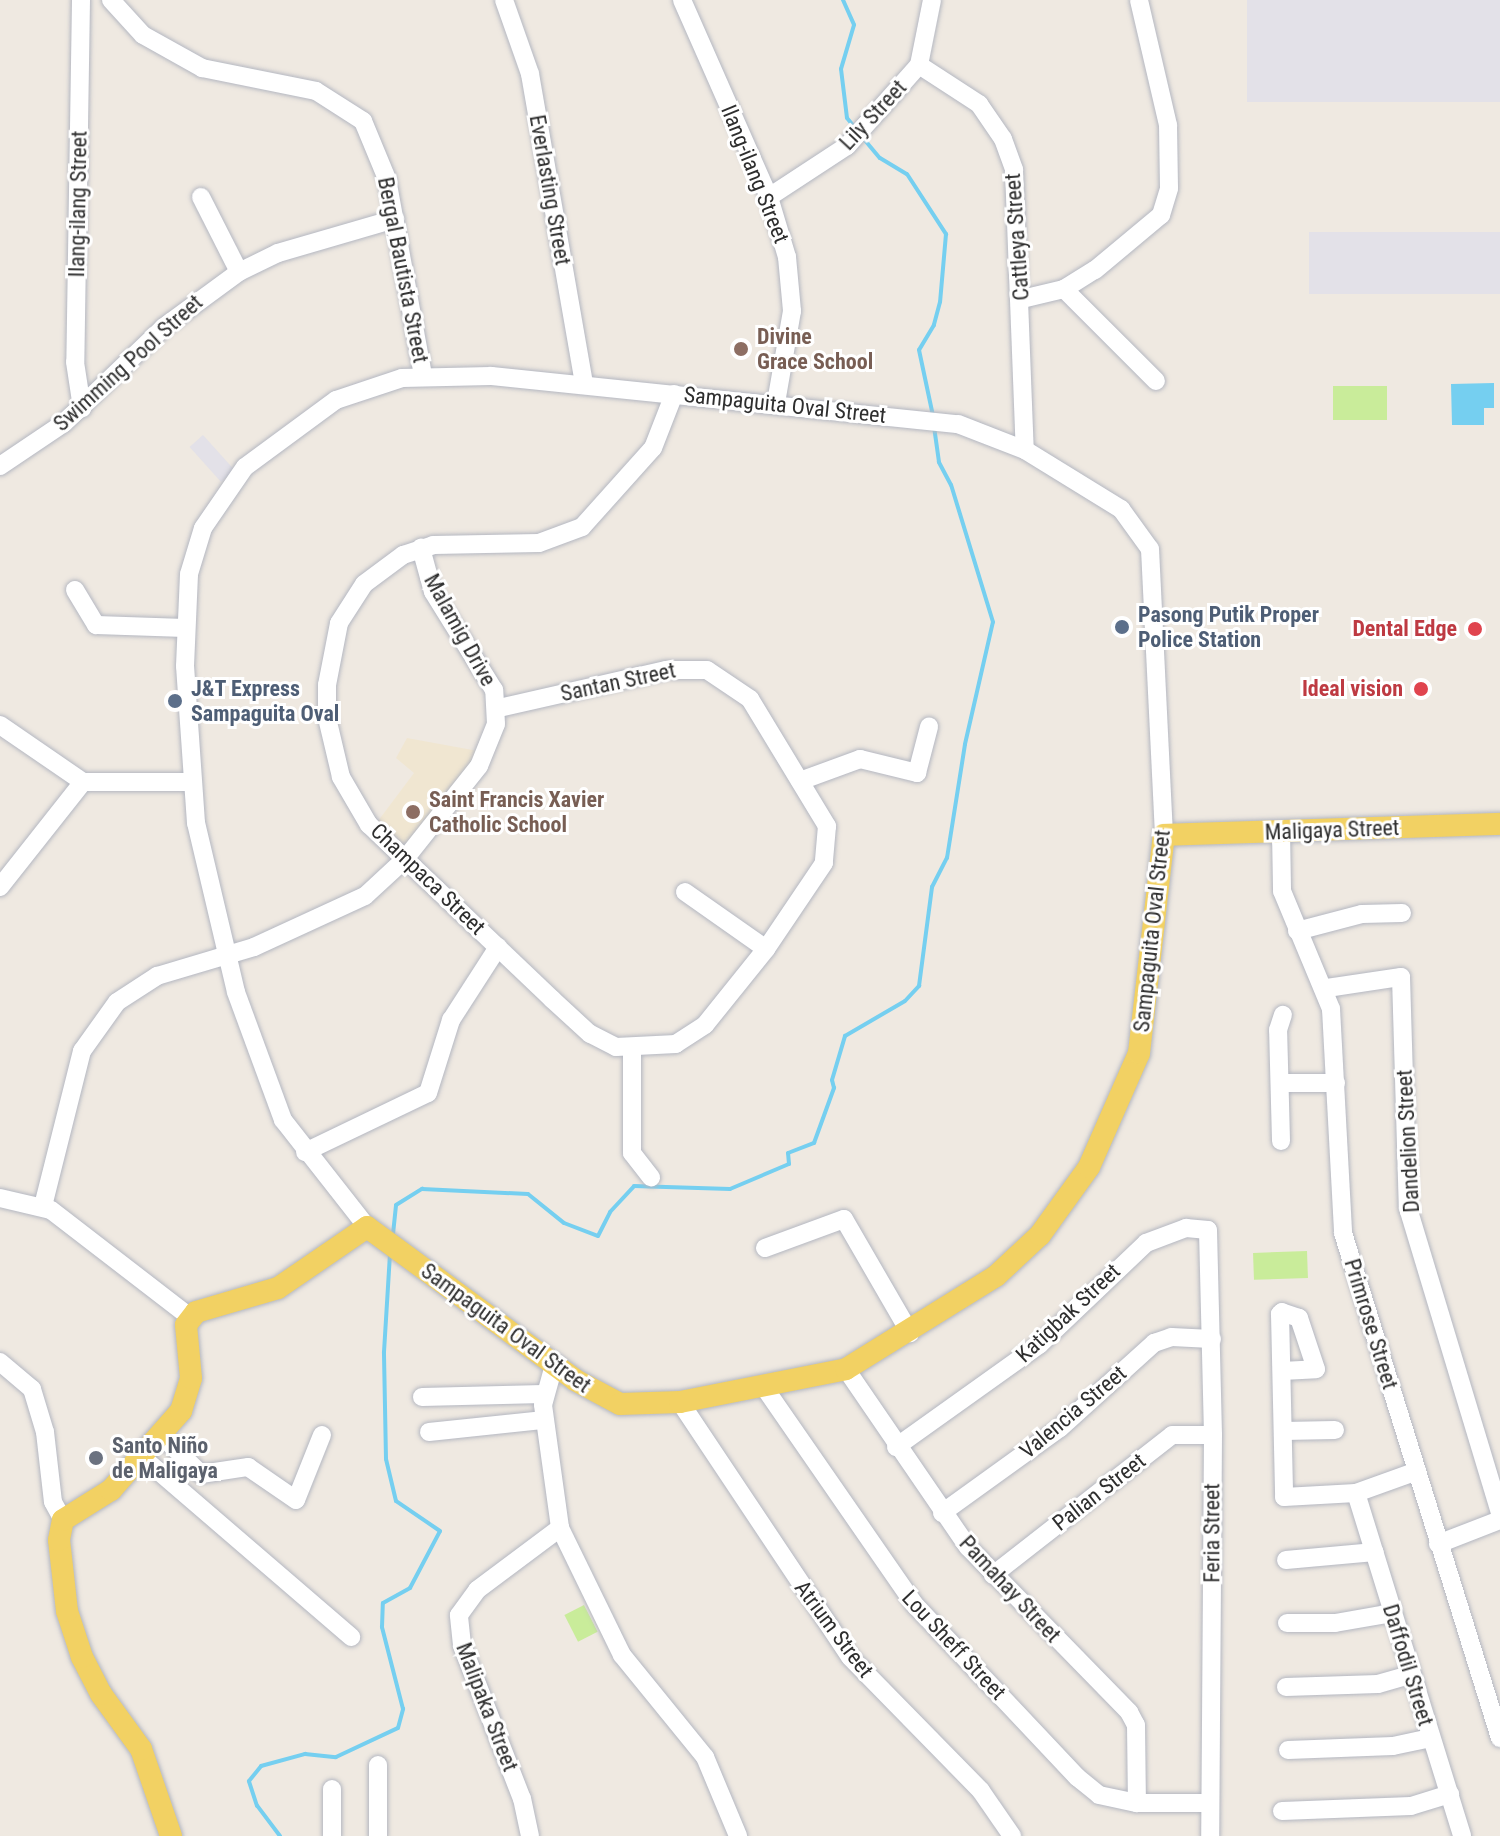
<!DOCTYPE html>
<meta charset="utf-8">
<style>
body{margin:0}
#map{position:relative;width:1500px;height:1836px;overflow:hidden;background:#efe9e1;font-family:"Roboto Condensed",sans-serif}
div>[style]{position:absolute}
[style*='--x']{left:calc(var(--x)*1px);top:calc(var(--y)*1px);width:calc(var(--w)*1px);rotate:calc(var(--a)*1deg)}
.industrial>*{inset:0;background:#e3e1e8;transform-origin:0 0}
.education>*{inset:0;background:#f0e6d1}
.pitch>*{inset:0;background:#c9ec9a;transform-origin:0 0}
.water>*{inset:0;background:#75cff0}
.stream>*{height:4px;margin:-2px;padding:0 2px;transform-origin:2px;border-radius:2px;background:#75cff0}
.roads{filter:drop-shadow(0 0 2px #b4b7c1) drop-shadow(0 0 2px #b4b7c1)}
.minor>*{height:18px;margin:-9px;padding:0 9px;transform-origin:9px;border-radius:9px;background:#fff}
.major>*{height:22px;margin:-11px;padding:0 11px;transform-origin:11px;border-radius:11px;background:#f2d163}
.dots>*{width:22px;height:22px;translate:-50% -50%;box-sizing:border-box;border:4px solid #fff;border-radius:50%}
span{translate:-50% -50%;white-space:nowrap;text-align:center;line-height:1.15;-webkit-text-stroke:6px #fff;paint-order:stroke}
.street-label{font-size:22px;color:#2e2e2e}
.education-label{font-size:22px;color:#785e54;font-weight:700}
.left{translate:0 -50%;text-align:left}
.service-label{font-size:22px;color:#4e5e75;font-weight:700}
.health-label{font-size:22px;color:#be3a42;font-weight:700}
.right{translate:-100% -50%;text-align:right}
.worship-label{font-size:22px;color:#5b616d;font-weight:700}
</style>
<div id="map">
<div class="industrial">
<div style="left:1247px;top:0;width:253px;height:102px"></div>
<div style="left:1309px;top:232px;width:191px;height:62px"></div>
<div style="left:203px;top:435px;width:47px;height:18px;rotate:48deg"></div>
</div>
<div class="education">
<div style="clip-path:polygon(407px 738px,478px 751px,456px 796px,404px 858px,372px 829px,414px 773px,396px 758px)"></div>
</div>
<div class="pitch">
<div style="left:1387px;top:386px;width:34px;height:54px;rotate:90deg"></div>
<div style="left:1307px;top:1251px;width:27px;height:54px;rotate:88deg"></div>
<div style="left:584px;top:1605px;width:30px;height:22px;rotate:63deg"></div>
</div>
<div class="water">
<div style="clip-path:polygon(1494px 383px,1494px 408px,1484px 408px,1484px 425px,1452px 425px,1451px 384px)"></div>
</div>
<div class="stream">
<div style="--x:843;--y:0;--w:27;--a:66"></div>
<div style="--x:854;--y:25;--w:46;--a:106.5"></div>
<div style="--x:841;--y:69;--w:49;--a:83"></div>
<div style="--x:847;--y:118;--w:13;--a:51"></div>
<div style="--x:863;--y:138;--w:26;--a:50"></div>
<div style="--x:880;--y:158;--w:31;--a:31"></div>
<div style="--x:907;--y:174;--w:72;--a:57"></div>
<div style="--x:946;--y:234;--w:68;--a:95"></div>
<div style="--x:940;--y:302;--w:24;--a:105"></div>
<div style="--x:934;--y:325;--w:29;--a:121"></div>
<div style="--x:919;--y:350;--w:67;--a:78"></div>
<div style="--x:393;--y:1234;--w:29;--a:-84"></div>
<div style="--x:396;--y:1205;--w:31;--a:-32"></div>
<div style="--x:422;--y:1189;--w:106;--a:2.7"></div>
<div style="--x:528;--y:1194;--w:46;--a:38.9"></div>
<div style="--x:564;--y:1223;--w:36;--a:21"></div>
<div style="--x:598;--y:1236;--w:27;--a:-63"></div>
<div style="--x:610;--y:1212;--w:35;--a:-47"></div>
<div style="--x:634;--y:1186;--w:96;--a:1.8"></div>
<div style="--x:730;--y:1189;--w:64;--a:-23"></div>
<div style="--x:789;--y:1164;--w:11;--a:-95"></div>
<div style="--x:788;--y:1153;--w:28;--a:-21"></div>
<div style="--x:814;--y:1143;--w:59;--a:-70"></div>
<div style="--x:834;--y:1088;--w:8;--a:-104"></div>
<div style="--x:832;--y:1080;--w:46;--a:-73.5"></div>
<div style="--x:845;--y:1036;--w:69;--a:-30.3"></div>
<div style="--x:905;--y:1001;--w:21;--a:-47"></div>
<div style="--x:919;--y:986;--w:100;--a:-82.5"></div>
<div style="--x:932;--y:887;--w:33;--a:-63"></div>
<div style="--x:947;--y:858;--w:115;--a:-81"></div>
<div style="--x:965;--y:744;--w:125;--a:-77.1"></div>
<div style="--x:993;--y:622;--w:143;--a:-107"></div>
<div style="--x:951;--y:485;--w:26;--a:-118"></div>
<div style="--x:939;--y:462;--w:37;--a:-98"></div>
<div style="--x:280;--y:1836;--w:38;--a:-127"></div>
<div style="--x:257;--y:1806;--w:26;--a:-108"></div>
<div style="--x:249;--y:1781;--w:19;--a:-51"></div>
<div style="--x:261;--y:1766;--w:46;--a:-15.3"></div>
<div style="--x:305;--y:1754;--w:31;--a:6"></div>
<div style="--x:336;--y:1757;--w:68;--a:-25.1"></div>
<div style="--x:398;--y:1728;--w:20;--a:-75"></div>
<div style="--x:403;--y:1709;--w:85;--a:-104.4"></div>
<div style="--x:382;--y:1627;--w:24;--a:-88"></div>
<div style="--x:383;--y:1603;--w:31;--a:-29"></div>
<div style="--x:410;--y:1588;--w:64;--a:-62.2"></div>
<div style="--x:440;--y:1531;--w:53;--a:-145.7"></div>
<div style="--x:396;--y:1501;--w:43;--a:-103.4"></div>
<div style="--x:386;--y:1459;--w:107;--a:-91.1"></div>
<div style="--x:384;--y:1352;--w:97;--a:-86.5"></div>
</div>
<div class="roads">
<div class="minor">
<div style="--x:81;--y:0;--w:362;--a:90.9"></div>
<div style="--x:75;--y:362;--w:47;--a:81.3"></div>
<div style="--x:111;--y:0;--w:47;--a:47.6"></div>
<div style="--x:143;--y:35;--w:68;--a:29.2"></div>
<div style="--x:202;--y:68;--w:116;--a:11.4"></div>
<div style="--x:316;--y:91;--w:56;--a:32.6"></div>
<div style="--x:363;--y:121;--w:63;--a:67.5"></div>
<div style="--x:387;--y:179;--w:199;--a:79.6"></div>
<div style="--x:504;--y:0;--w:78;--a:70.6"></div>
<div style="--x:530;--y:74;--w:315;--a:80.1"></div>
<div style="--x:682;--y:0;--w:215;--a:66.2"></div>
<div style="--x:769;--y:197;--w:63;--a:73.3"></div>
<div style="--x:787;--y:257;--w:54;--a:84.7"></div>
<div style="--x:792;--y:311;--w:93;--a:99.9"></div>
<div style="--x:919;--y:65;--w:72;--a:33"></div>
<div style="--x:979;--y:104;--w:42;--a:55.6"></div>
<div style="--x:1003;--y:139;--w:33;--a:70"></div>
<div style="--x:1014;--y:170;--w:280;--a:87.8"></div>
<div style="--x:201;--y:197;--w:84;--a:63.1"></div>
<div style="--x:769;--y:197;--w:93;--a:-33.2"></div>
<div style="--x:847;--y:146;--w:108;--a:-48.4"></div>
<div style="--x:919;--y:65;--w:66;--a:-78.7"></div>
<div style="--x:1064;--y:289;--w:130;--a:45"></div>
<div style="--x:1022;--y:299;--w:43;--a:-13.4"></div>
<div style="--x:1064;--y:289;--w:36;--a:-32"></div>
<div style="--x:1095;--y:270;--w:86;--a:-39.8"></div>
<div style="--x:1161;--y:215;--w:28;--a:-73"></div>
<div style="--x:1169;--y:188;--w:63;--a:-90.9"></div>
<div style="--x:1168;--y:125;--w:128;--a:-103.1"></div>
<div style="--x:0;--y:466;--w:77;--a:-33.9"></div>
<div style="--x:64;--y:423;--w:139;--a:-43.8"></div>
<div style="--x:164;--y:327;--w:93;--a:-36.3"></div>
<div style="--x:239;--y:272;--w:43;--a:-26"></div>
<div style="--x:278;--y:253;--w:122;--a:-16.2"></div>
<div style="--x:75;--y:590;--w:41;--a:59"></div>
<div style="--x:96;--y:625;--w:89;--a:1.9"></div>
<div style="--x:499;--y:708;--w:171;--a:-12.8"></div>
<div style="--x:666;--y:670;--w:41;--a:0"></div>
<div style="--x:707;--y:670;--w:52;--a:34"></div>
<div style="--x:750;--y:699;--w:149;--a:58.8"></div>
<div style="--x:827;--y:826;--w:37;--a:95"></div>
<div style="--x:824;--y:863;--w:104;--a:124"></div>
<div style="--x:766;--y:949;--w:97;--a:128.8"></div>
<div style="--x:705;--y:1025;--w:35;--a:147"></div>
<div style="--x:676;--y:1044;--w:60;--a:177.1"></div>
<div style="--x:616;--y:1047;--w:29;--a:-153"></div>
<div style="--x:590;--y:1034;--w:52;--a:-137.4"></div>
<div style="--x:552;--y:999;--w:253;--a:-136.4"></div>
<div style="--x:369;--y:825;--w:56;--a:-120.3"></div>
<div style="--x:341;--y:777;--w:61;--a:-103.3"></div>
<div style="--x:327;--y:718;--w:33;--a:-90"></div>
<div style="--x:327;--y:685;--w:63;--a:-79"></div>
<div style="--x:339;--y:623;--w:46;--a:-57.3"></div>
<div style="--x:364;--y:584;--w:49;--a:-36.6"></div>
<div style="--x:403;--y:555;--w:32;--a:-18"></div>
<div style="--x:433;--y:545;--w:106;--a:-1.1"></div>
<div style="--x:539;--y:543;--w:46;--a:-20.4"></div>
<div style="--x:582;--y:527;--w:106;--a:-48.1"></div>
<div style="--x:653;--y:448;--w:58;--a:-68.7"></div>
<div style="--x:0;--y:725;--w:101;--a:34.5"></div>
<div style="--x:800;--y:781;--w:64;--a:-20.1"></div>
<div style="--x:860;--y:759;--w:59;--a:13.8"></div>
<div style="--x:917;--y:773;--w:48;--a:-75.4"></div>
<div style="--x:83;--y:782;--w:107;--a:0"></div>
<div style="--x:1281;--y:831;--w:60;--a:89"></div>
<div style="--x:1282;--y:891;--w:128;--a:67.4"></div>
<div style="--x:1331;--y:1009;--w:224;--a:86.9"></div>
<div style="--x:1343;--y:1233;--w:529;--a:72.73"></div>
<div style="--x:0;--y:887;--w:134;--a:-51.7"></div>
<div style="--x:685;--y:892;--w:99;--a:35.1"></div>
<div style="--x:1297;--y:931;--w:67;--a:-14.7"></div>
<div style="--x:1362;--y:914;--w:40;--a:-1.4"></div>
<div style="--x:1327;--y:988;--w:75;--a:-8.5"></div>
<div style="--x:1401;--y:977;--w:231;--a:88.3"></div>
<div style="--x:1408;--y:1208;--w:318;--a:73.2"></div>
<div style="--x:632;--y:1049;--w:104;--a:90"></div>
<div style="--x:632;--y:1153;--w:31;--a:52"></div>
<div style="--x:1282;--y:1083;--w:54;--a:0"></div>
<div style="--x:1281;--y:1141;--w:111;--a:-91.5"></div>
<div style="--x:1278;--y:1030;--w:16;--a:-72"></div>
<div style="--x:305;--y:1152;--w:136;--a:-25.6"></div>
<div style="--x:428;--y:1093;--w:77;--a:-72.5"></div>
<div style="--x:451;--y:1020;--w:87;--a:-57.2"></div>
<div style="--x:0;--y:1198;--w:52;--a:13.2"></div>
<div style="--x:51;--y:1210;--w:175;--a:37.6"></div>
<div style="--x:43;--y:1206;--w:160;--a:-75.9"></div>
<div style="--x:82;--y:1051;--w:60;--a:-54.5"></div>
<div style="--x:117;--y:1002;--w:48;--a:-33"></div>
<div style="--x:157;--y:976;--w:101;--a:-16.6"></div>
<div style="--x:254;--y:947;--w:122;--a:-24.7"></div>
<div style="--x:365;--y:896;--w:54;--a:-42.8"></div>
<div style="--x:405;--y:859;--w:119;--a:-51.5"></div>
<div style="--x:479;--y:766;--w:45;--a:-68"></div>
<div style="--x:496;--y:724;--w:34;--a:-93"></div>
<div style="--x:494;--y:690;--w:115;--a:-121.9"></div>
<div style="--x:433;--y:592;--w:46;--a:-105.3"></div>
<div style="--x:367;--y:1227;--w:136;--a:-128.1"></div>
<div style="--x:283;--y:1120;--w:136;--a:-110.2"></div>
<div style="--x:236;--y:992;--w:174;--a:-103.3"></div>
<div style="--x:196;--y:823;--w:157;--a:-94"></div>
<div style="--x:185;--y:666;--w:92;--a:-87.5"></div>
<div style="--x:189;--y:574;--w:48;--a:-73.1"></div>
<div style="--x:203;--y:528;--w:74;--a:-55.5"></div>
<div style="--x:245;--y:467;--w:113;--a:-36.4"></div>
<div style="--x:336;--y:400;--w:70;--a:-18.4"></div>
<div style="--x:402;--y:378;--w:89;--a:-1.3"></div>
<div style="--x:491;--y:376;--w:469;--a:5.9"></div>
<div style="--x:958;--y:424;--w:72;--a:21.2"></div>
<div style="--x:1025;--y:450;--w:113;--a:31.6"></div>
<div style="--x:1121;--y:509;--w:49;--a:54.1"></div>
<div style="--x:1150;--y:549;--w:286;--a:87.2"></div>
<div style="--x:765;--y:1248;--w:84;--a:-20.2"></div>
<div style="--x:844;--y:1219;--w:132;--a:59.9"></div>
<div style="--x:0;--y:1362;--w:42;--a:40.2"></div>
<div style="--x:32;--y:1389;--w:45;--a:73.2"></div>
<div style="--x:45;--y:1432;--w:70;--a:83.5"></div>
<div style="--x:53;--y:1502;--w:21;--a:61"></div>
<div style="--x:554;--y:1365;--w:41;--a:105.4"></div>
<div style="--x:543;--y:1405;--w:124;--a:82.1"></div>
<div style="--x:560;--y:1528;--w:141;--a:64"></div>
<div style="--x:622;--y:1655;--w:132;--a:50.9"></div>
<div style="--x:705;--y:1757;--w:86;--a:67.3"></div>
<div style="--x:846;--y:1369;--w:216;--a:55.6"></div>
<div style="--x:968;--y:1547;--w:231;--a:45.7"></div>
<div style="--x:1129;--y:1712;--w:15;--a:62"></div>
<div style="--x:1136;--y:1725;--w:78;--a:89.3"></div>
<div style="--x:1282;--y:1371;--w:34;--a:-3"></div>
<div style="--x:1316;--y:1369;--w:54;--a:-108.4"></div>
<div style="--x:1299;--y:1318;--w:18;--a:-161"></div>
<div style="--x:1282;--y:1312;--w:3;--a:135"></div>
<div style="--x:1280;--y:1314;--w:183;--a:88.7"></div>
<div style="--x:1284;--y:1497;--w:72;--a:-3.2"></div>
<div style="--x:1356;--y:1493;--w:65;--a:-19.8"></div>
<div style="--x:764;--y:1387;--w:264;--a:55.3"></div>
<div style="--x:914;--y:1604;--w:238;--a:46.7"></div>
<div style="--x:1077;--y:1777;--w:28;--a:39"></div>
<div style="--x:1099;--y:1795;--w:39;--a:12"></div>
<div style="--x:1137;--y:1803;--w:73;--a:0"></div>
<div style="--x:422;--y:1397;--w:121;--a:-1.4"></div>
<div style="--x:680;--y:1402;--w:306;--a:56.3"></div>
<div style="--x:850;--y:1657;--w:187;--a:45.6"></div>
<div style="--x:981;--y:1791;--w:55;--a:55.4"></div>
<div style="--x:1283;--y:1431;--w:52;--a:-1.1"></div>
<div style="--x:429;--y:1432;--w:116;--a:-6"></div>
<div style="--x:161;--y:1435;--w:56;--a:44.3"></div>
<div style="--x:201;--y:1474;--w:48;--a:-8.5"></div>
<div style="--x:248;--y:1467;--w:58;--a:34.5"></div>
<div style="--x:296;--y:1500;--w:70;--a:-68.2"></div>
<div style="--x:896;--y:1447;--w:176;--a:-35.5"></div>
<div style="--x:1039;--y:1345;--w:148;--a:-43.6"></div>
<div style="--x:1146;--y:1243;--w:43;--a:-20.6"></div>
<div style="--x:1186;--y:1228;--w:22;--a:5"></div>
<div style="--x:1208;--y:1230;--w:205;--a:88.6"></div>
<div style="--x:1213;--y:1435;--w:401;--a:90.4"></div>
<div style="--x:142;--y:1457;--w:276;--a:40.7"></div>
<div style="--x:1356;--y:1493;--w:359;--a:72.8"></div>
<div style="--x:942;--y:1513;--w:145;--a:-35.8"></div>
<div style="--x:1060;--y:1428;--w:127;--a:-42.1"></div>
<div style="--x:1154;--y:1343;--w:18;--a:-19"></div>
<div style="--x:1171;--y:1337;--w:41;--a:2.8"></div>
<div style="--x:1438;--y:1544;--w:66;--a:-21.2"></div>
<div style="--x:1286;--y:1560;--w:89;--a:-5.1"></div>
<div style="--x:993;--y:1575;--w:227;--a:-38"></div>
<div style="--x:1172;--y:1435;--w:41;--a:0"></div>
<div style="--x:1287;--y:1623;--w:48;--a:0"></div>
<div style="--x:1335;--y:1623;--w:59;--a:-9.8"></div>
<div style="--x:1286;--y:1687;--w:92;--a:-1.9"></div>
<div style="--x:1378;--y:1684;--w:35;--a:-16"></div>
<div style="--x:1288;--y:1750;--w:105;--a:-2.2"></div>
<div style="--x:1393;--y:1746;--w:39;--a:-12"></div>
<div style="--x:1282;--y:1811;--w:129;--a:-2.2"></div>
<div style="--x:1411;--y:1806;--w:41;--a:-17.1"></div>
<div style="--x:332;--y:1836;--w:47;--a:-90"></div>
<div style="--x:378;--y:1836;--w:71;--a:-90"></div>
<div style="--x:530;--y:1836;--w:38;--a:-102"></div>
<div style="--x:522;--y:1799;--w:165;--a:-111.3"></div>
<div style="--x:462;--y:1645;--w:30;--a:-96"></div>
<div style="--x:459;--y:1615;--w:31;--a:-54"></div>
<div style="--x:477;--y:1590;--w:104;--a:-36.8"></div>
</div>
<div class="major">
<div style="--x:171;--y:1836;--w:92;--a:-109"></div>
<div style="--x:141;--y:1749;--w:68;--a:-126"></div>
<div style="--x:101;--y:1694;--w:42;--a:-117.2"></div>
<div style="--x:82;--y:1657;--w:48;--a:-108.1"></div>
<div style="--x:67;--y:1611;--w:71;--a:-96.4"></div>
<div style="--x:59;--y:1540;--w:20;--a:-79"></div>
<div style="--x:63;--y:1520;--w:57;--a:-32"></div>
<div style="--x:111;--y:1490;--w:106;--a:-48.5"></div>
<div style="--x:181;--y:1411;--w:34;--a:-73"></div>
<div style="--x:191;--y:1378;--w:53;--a:-95.4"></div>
<div style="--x:186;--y:1325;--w:16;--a:-52"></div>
<div style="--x:196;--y:1312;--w:85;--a:-16.3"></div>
<div style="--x:278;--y:1288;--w:108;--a:-34.4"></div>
<div style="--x:367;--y:1227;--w:258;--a:36.3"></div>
<div style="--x:575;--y:1380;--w:51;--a:28.1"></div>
<div style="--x:620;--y:1404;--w:60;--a:-1.9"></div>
<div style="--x:680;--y:1402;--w:169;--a:-11.2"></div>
<div style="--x:846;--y:1369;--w:176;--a:-31.8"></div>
<div style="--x:996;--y:1276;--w:60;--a:-43"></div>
<div style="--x:1040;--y:1235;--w:84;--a:-54.2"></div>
<div style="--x:1089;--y:1167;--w:124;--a:-66.3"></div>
<div style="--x:1139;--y:1053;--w:219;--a:-83.5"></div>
<div style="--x:1164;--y:835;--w:336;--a:-1.9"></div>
</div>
</div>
<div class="dots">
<div style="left:741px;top:349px;background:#8d6e63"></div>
<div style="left:1122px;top:627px;background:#5c6f8a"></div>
<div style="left:1475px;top:629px;background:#e0444e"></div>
<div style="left:1421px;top:689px;background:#e0444e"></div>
<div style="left:175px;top:701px;background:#5c6f8a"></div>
<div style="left:413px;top:812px;background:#8d6e63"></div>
<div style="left:96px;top:1458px;background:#6b7280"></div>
</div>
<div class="street-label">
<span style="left:873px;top:115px;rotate:-47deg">Lily Street</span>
<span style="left:755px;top:174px;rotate:68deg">Ilang-ilang Street</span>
<span style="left:550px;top:190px;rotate:80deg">Everlasting Street</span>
<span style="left:78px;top:204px;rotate:-89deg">Ilang-ilang Street</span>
<span style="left:1017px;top:237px;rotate:-94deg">Cattleya Street</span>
<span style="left:403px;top:270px;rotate:79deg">Bergal Bautista Street</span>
<span style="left:128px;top:363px;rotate:-42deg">Swimming Pool Street</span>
<span style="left:785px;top:405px;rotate:6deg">Sampaguita Oval Street</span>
<span style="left:460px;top:630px;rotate:61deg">Malamig Drive</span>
<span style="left:618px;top:682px;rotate:-12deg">Santan Street</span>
<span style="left:1332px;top:830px;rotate:-2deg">Maligaya Street</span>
<span style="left:428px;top:879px;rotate:44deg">Champaca Street</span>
<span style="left:1152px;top:931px;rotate:-84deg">Sampaguita Oval Street</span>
<span style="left:1408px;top:1141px;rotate:-93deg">Dandelion Street</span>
<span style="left:1068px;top:1313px;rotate:-43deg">Katigbak Street</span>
<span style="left:1371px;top:1324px;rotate:73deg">Primrose Street</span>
<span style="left:506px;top:1328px;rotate:36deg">Sampaguita Oval Street</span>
<span style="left:1073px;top:1412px;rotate:-40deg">Valencia Street</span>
<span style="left:1099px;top:1492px;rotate:-38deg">Palian Street</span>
<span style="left:1212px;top:1533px;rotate:-90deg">Feria Street</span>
<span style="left:1010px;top:1589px;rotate:47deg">Pamahay Street</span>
<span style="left:834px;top:1629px;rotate:53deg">Atrium Street</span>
<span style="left:954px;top:1645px;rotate:47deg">Lou Sheff Street</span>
<span style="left:1408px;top:1665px;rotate:73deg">Daffodil Street</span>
<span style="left:487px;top:1707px;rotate:69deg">Malipaka Street</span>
</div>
<div class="education-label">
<span class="left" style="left:757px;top:349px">Divine<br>Grace School</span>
<span class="left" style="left:429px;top:812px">Saint Francis Xavier<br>Catholic School</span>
</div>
<div class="service-label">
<span class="left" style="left:1138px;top:627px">Pasong Putik Proper<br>Police Station</span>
<span class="left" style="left:191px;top:701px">J&amp;T Express<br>Sampaguita Oval</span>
</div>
<div class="health-label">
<span class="right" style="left:1457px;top:629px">Dental Edge</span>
<span class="right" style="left:1403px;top:689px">Ideal vision</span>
</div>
<div class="worship-label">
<span class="left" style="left:112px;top:1458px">Santo Niño<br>de Maligaya</span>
</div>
</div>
